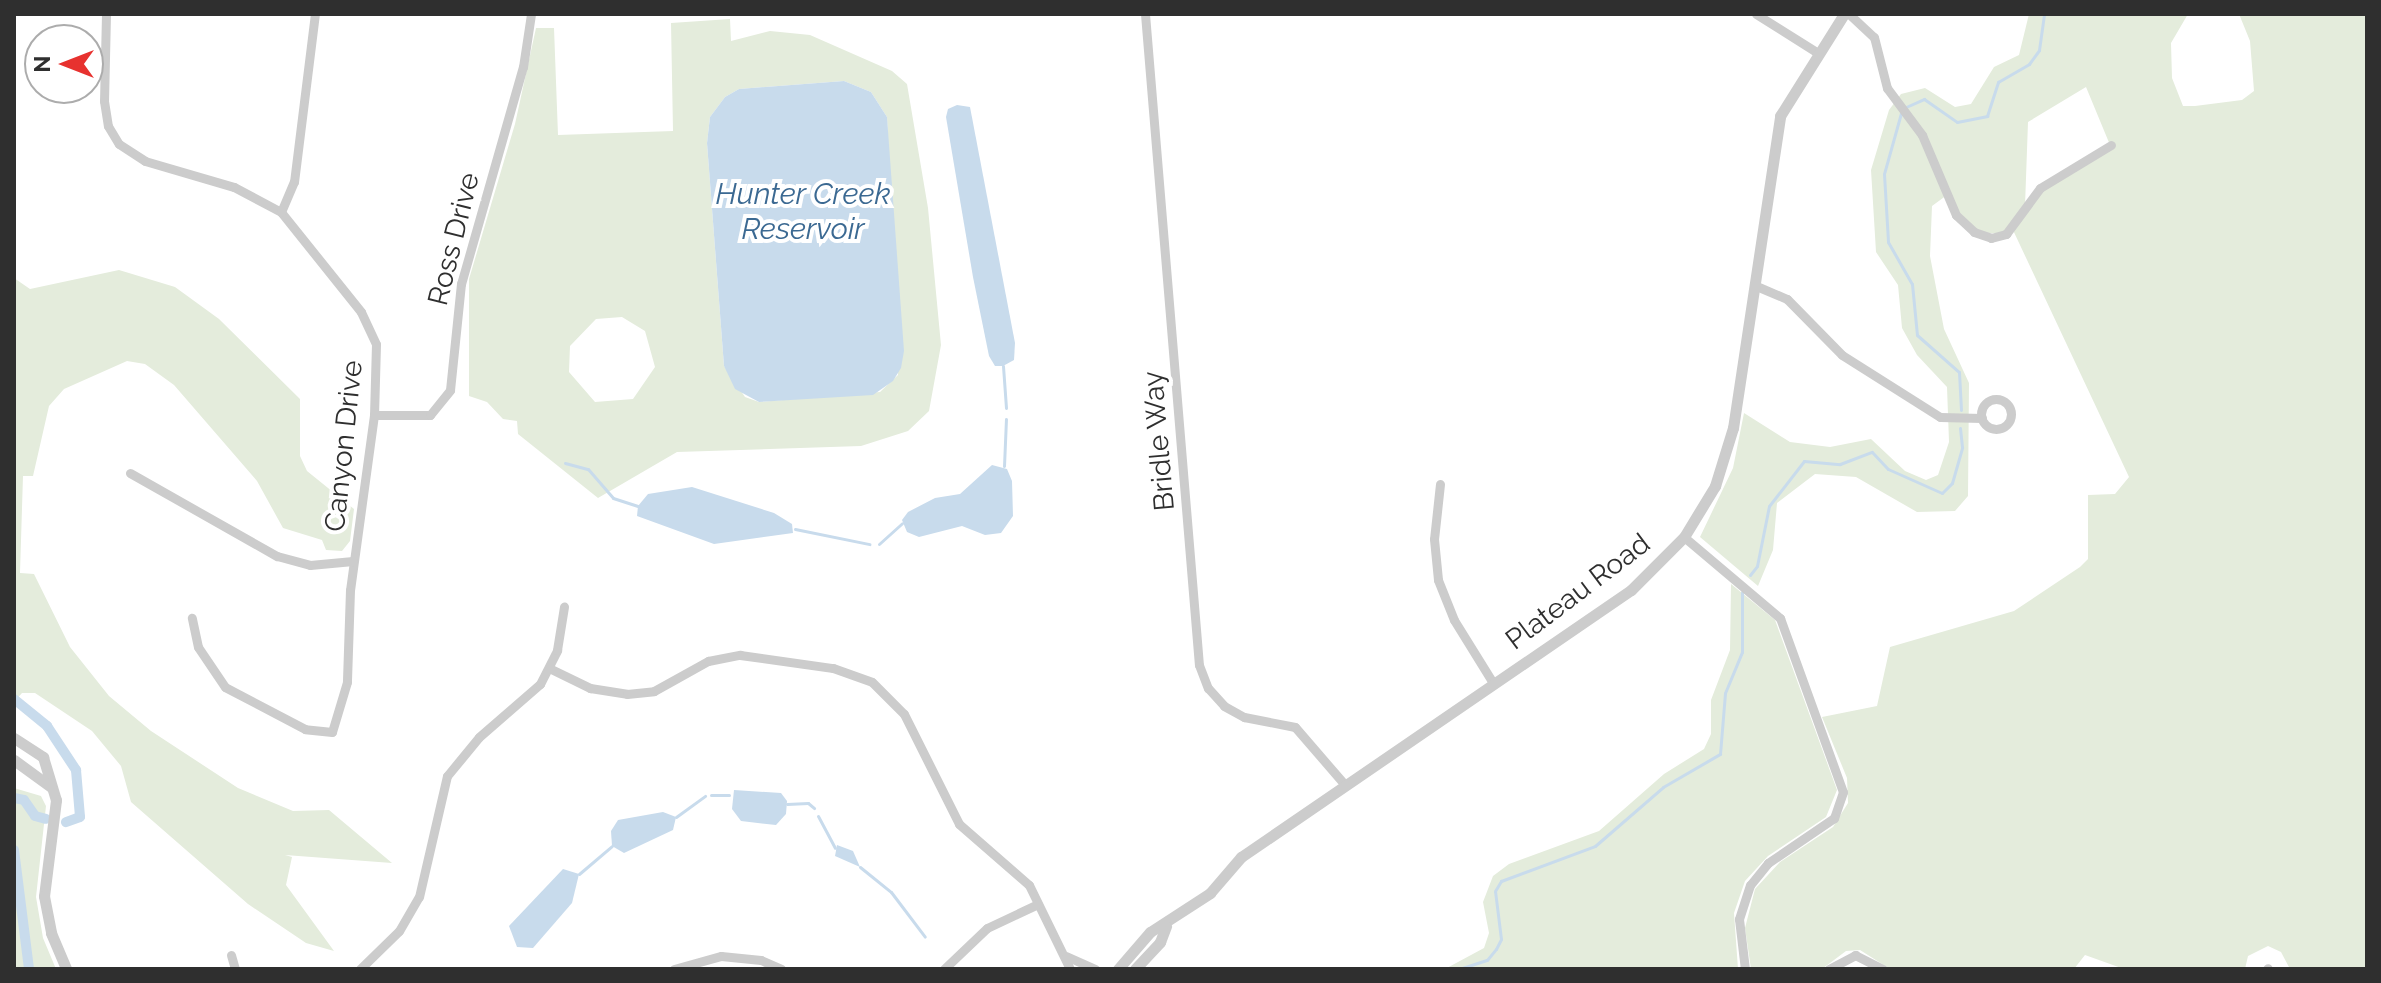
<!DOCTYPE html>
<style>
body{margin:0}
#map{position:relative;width:2381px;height:983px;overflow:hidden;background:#fff;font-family:Raleway,sans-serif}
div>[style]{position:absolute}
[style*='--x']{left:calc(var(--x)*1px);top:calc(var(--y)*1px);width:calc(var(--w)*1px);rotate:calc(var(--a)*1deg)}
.green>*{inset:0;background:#e4ecdc}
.water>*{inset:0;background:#c8dbec}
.stream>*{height:3px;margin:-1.5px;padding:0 1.5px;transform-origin:1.5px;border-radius:1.5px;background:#c8dbec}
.canal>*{height:10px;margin:-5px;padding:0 5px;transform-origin:5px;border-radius:5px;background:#c8dbec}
.minor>*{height:9px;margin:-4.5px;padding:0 4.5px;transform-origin:4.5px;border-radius:4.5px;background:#ccc}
.minor>.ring{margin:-4.5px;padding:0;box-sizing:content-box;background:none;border:9px solid #ccc;border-radius:50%}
.tertiary>*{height:11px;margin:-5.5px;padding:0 5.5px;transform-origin:5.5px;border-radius:5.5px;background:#ccc}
span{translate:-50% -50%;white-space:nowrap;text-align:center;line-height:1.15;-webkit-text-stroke:8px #fff;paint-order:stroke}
.street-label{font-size:28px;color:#2f2f2f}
.water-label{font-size:30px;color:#3b6992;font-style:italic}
.frame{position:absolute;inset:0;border:16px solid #2f2f2f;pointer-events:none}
.north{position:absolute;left:24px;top:24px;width:80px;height:80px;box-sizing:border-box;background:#fff;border:2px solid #acacac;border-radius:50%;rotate:270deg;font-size:22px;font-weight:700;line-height:32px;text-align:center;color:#2f2f2f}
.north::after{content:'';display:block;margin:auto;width:28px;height:36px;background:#e7322f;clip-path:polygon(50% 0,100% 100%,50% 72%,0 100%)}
</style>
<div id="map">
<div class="green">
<div style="clip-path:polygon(evenodd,2029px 14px,2188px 14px,2171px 43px,2172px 78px,2183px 106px,2195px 106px,2242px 100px,2254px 91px,2250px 41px,2239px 14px,2367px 14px,2367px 969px,2290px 969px,2281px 952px,2268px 946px,2248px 956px,2245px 969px,2124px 969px,2085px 955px,2074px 969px,1890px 969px,1860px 950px,1846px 951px,1822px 969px,1751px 969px,1745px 928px,1755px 889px,1780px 862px,1833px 827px,1848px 803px,1847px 778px,1822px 717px,1877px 706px,1890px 647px,2014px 611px,2080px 567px,2088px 559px,2088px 495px,2115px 494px,2129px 477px,2012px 228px,2006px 234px,1974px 232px,1947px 195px,1932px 206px,1930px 256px,1944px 329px,1969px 383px,1968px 496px,1955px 511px,1917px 512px,1856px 477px,1815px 474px,1777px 503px,1773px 550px,1758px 586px,1700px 537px,1733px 468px,1744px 413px,1790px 442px,1830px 447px,1871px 439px,1905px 471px,1926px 480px,1938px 475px,1949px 442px,1947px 387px,1917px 355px,1902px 328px,1898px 285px,1876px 252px,1871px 170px,1889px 110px,1901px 94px,1925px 88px,1955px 107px,1971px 104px,1994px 67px,2019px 55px,2029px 14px,2086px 87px,2110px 145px,2035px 193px,2025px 206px,2028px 122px,2086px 87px)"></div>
<div style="clip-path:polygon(evenodd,730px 19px,731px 41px,770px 31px,810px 35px,892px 71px,907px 84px,928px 208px,941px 345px,929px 411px,908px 431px,861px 446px,677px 452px,598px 498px,518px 434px,517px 421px,503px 419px,487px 402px,469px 396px,469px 279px,515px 124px,536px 28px,554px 28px,558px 135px,673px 131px,671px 23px,730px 19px,844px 81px,871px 92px,887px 117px,898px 375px,880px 392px,759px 402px,745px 397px,724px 366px,707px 143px,710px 117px,725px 97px,739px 89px,844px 81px,730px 19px,622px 317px,645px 331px,655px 367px,633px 399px,595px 402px,569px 372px,570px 346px,596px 319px,622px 317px)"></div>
<div style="clip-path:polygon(119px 270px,175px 287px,219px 319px,300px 399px,300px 456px,307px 471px,354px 509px,350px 541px,342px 551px,326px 550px,322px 540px,283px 528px,257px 481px,174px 385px,145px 364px,127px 361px,64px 389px,49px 406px,33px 476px,23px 476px,20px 573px,34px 574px,70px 647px,109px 696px,151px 731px,238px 788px,293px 811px,329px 810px,392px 863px,285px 855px,292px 857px,286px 885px,334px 951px,306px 943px,248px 904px,131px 802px,121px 766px,92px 731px,35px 693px,22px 693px,14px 702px,14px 278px,30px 289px)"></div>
<div style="clip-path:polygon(1731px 584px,1775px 620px,1837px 790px,1826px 817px,1768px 856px,1745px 881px,1734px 913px,1738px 969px,1445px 969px,1484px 948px,1489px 933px,1483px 902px,1493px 876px,1509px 864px,1599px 831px,1664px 774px,1704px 749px,1711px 734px,1711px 700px,1730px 650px)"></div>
<div style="clip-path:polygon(14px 788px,41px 796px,46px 806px,36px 897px,43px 938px,56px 969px,14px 969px)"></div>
</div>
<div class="water">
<div style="clip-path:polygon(844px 81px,871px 92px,887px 117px,904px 351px,901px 368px,893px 381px,873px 395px,759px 402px,735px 389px,724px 366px,707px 143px,710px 117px,725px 97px,739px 89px)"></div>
<div style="clip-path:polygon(957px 105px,970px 107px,1015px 343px,1014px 360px,1003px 366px,995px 366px,989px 356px,973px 277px,946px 117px,948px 109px)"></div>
<div style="clip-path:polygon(992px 465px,1007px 469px,1012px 481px,1013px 516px,1001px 533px,985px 535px,962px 526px,919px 537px,907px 532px,902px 520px,908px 512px,935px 498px,960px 494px)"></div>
<div style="clip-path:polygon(692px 487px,774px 513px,792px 524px,793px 533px,714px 544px,637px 516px,638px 506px,648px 494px)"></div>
<div style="clip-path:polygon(734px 790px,781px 793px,787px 801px,786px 814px,776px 825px,741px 821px,732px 809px)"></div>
<div style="clip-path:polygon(663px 812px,676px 817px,673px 830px,624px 853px,612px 846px,611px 831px,618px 820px)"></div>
<div style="clip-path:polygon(837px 845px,853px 851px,860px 867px,835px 856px)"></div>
<div style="clip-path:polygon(563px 869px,579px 874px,572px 903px,533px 948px,517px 947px,509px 926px)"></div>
</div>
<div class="stream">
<div style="--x:1906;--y:107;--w:20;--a:-24"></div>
<div style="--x:1924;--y:99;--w:40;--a:34.9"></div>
<div style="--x:1957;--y:122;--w:31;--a:-11"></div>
<div style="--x:1987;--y:116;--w:36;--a:-72"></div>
<div style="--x:1998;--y:82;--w:36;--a:-30"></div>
<div style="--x:2029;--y:64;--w:17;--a:-54"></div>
<div style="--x:2039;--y:50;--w:36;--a:-82"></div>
<div style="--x:1901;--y:113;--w:63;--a:105.6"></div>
<div style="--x:1884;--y:174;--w:68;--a:86.6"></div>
<div style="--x:1888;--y:242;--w:48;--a:60.3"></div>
<div style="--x:1912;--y:284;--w:51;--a:84.4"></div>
<div style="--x:1917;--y:335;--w:56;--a:41.4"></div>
<div style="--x:1959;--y:372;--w:38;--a:87"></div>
<div style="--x:1003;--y:366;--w:42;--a:85.9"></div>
<div style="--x:565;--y:463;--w:24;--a:15"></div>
<div style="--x:588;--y:469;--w:38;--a:49"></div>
<div style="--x:613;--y:498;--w:26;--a:18"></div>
<div style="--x:1004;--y:466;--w:47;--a:-87.6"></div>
<div style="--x:795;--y:529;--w:76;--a:11.5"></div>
<div style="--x:879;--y:544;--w:31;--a:-42"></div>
<div style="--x:1750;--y:575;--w:11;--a:-52"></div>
<div style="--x:1757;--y:566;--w:61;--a:-78.7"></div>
<div style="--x:1769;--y:506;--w:57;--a:-52.1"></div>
<div style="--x:1804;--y:461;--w:36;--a:5"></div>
<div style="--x:1840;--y:464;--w:34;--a:-21"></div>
<div style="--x:1872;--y:452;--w:23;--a:47"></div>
<div style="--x:1888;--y:469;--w:59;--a:24"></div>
<div style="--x:1942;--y:493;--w:14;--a:-45"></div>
<div style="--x:1952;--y:483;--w:37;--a:-74"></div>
<div style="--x:1962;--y:447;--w:19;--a:-96"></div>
<div style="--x:711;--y:795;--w:18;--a:0"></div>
<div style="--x:787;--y:804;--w:21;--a:-3"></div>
<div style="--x:808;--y:803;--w:8;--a:40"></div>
<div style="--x:818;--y:816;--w:36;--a:62"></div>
<div style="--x:676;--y:817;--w:36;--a:-36"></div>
<div style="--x:860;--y:867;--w:40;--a:39"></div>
<div style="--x:891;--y:892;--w:56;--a:52.9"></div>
<div style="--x:579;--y:874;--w:43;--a:-40.3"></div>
<div style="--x:1459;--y:969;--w:29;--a:-18"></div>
<div style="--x:1487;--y:960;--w:14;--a:-51"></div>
<div style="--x:1496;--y:949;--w:11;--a:-63"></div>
<div style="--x:1501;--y:939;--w:48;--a:-97.1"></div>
<div style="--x:1495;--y:891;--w:12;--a:-59"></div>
<div style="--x:1501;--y:881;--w:100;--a:-20.4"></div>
<div style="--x:1595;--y:846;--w:90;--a:-40.9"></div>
<div style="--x:1663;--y:787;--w:66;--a:-30.1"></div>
<div style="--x:1720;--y:754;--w:61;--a:-85.3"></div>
<div style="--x:1725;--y:693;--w:44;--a:-67.5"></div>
<div style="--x:1742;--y:652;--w:60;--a:-90"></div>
</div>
<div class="canal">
<div style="--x:14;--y:699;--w:43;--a:39.3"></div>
<div style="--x:47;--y:726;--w:53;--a:56.6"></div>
<div style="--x:76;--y:770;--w:47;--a:85.1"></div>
<div style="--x:80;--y:817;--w:15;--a:160"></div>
<div style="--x:14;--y:798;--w:10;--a:11"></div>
<div style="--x:24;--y:800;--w:19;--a:55"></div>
<div style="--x:35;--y:816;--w:11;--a:15"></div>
<div style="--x:14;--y:850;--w:120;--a:82.8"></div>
</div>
<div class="minor">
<div style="--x:106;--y:14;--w:87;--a:91.3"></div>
<div style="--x:104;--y:101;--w:25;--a:81"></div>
<div style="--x:108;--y:126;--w:21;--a:59"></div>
<div style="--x:119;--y:144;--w:31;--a:33"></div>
<div style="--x:145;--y:161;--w:93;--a:16.3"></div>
<div style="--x:234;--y:187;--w:53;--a:28"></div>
<div style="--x:281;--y:212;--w:128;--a:51.3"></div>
<div style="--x:361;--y:312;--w:35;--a:65"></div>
<div style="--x:376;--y:344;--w:71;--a:91.6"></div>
<div style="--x:374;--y:415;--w:177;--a:97.8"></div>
<div style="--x:350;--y:590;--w:92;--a:91.9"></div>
<div style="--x:347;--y:682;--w:52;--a:106.7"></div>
<div style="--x:332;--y:732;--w:27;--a:-174"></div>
<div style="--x:305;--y:729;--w:90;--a:-152.3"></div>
<div style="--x:225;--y:687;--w:48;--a:-124"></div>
<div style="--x:198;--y:647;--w:30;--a:-102"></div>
<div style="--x:1145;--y:14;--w:653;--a:85.26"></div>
<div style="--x:1199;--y:665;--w:25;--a:69"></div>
<div style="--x:1208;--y:688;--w:24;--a:48"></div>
<div style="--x:1224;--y:706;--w:23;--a:29"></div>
<div style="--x:1244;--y:717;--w:52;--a:11.1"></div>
<div style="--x:1295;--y:727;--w:77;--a:49.2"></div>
<div style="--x:1756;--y:14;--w:73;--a:32.2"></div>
<div style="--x:1849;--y:14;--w:34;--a:43"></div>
<div style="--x:1874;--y:37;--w:53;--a:75.7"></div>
<div style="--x:1887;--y:88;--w:59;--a:53.3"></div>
<div style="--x:1922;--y:135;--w:87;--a:67"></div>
<div style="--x:1956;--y:215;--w:25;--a:43"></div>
<div style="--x:1974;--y:232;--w:18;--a:19"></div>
<div style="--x:1991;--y:238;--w:16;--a:-15"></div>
<div style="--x:2006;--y:234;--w:57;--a:-53.5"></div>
<div style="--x:2040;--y:188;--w:83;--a:-31.2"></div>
<div style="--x:281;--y:212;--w:33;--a:-67"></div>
<div style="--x:294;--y:182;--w:169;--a:-82.9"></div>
<div style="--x:1754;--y:285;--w:36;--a:23"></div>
<div style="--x:1787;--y:299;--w:78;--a:45.5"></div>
<div style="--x:1842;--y:355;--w:116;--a:32.3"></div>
<div style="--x:1940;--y:417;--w:42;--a:1.4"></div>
<div class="ring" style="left:1981px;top:399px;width:21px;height:21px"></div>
<div style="--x:374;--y:415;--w:56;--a:0"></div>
<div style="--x:430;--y:415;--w:32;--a:-51"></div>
<div style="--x:450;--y:390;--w:107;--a:-84.1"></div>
<div style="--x:461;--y:284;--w:226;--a:-74.1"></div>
<div style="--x:523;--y:67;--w:54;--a:-81.4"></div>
<div style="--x:130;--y:473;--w:169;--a:29.5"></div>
<div style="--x:277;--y:556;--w:34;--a:15"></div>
<div style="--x:310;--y:565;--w:43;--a:-5.3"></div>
<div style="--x:1440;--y:484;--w:55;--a:96.2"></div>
<div style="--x:1434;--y:539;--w:41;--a:84.4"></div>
<div style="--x:1438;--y:580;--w:43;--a:68.2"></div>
<div style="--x:1454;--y:620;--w:74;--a:58.2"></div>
<div style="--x:1684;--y:537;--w:126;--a:40.2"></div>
<div style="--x:1780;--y:618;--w:185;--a:70.1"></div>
<div style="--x:1843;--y:792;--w:28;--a:109"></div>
<div style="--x:1834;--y:818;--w:80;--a:145.7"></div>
<div style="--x:1768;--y:863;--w:28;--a:129"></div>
<div style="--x:1750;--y:885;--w:36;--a:108"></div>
<div style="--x:1739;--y:919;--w:50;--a:83.2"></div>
<div style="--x:549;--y:668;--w:46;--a:26"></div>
<div style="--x:590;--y:688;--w:37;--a:9"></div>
<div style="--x:627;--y:694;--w:27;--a:-6"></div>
<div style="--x:654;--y:691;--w:62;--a:-29.1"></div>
<div style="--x:708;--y:661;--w:33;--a:-11"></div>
<div style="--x:740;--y:655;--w:94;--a:8"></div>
<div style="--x:833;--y:668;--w:41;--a:19.7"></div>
<div style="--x:872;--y:682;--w:45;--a:45"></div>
<div style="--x:904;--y:714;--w:123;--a:63.4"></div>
<div style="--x:959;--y:824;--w:93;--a:41.1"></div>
<div style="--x:1029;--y:885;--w:93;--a:64"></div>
<div style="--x:231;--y:955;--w:15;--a:74"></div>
<div style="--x:1066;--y:956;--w:32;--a:24"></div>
<div style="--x:360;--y:969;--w:54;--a:-44.3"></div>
<div style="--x:399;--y:931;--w:39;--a:-60"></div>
<div style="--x:419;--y:897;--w:124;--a:-77"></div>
<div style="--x:447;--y:776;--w:50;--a:-50.6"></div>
<div style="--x:479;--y:737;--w:81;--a:-41"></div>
<div style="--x:540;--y:684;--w:38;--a:-63"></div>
<div style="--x:557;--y:650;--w:44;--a:-80.8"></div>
<div style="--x:674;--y:969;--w:49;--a:-15.5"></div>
<div style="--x:721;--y:956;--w:40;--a:5.7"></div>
<div style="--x:761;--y:960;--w:22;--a:24"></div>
<div style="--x:944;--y:969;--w:59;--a:-43.6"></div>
<div style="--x:987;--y:928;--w:56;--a:-25.2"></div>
<div style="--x:1829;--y:969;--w:30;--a:-28"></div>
<div style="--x:1855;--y:955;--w:31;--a:27"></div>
<div style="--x:2267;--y:969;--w:1;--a:-45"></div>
</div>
<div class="tertiary">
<div style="--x:14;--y:738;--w:35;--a:33"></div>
<div style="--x:43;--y:757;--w:45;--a:73.2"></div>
<div style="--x:56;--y:800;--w:97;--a:97.1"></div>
<div style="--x:44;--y:896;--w:38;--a:79"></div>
<div style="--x:51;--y:933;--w:39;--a:67"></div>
<div style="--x:14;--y:760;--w:46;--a:36.1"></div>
<div style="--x:1118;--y:969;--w:49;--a:-49.1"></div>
<div style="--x:1150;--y:932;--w:72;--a:-33"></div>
<div style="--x:1210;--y:893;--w:48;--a:-49.3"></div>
<div style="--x:1241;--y:857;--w:473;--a:-34.4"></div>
<div style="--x:1631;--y:590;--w:75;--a:-45"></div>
<div style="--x:1684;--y:537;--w:60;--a:-58.7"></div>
<div style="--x:1715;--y:486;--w:61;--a:-72.8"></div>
<div style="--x:1733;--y:428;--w:316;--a:-81.4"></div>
<div style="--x:1780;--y:116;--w:120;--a:-57.9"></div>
<div style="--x:1135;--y:969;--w:37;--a:-47"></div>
<div style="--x:1160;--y:942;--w:17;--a:-69"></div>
</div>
<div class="street-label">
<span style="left:454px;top:239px;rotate:-76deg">Ross Drive</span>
<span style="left:1159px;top:441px;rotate:-95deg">Bridle Way</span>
<span style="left:344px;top:446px;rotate:-84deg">Canyon Drive</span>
<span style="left:1578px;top:592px;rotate:-37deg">Plateau Road</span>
</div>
<div class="water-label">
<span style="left:803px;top:211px">Hunter Creek<br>Reservoir</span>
</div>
<div class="frame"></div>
<div class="north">N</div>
</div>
